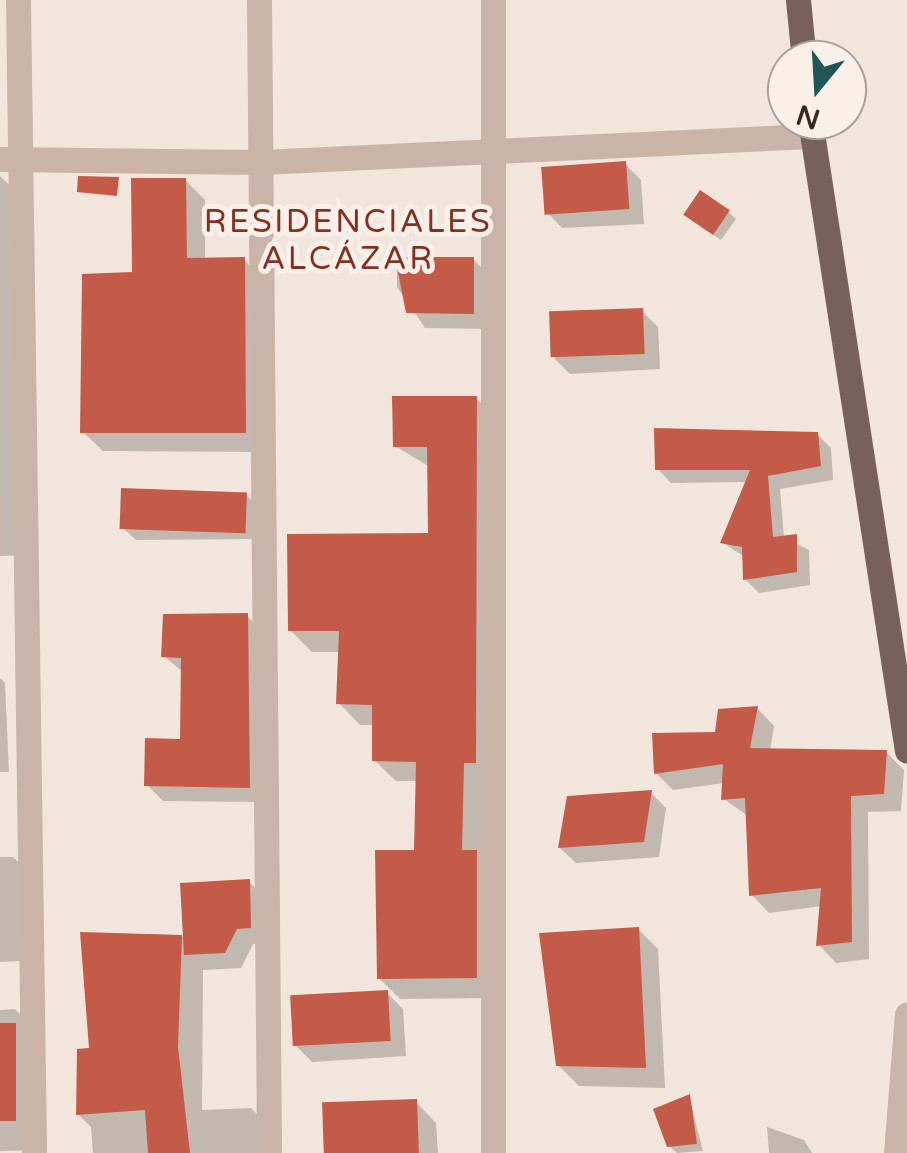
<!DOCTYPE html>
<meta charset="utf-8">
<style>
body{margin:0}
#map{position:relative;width:907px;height:1153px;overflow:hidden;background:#f2e6dc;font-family:"Varela Round",sans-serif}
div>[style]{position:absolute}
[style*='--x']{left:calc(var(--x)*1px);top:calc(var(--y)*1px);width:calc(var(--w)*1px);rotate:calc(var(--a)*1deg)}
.shadow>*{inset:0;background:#0003}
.building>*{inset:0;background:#c45a48;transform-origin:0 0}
.minor>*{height:25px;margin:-12.5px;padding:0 12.5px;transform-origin:12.5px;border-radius:12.5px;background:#cab4a8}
.tertiary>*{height:25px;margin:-12.5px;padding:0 12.5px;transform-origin:12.5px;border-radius:12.5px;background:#cab4a8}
.primary>*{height:25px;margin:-12.5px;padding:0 12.5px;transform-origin:12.5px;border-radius:12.5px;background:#78615a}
span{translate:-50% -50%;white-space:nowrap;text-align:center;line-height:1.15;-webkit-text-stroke:10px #f9f0e9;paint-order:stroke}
.neighbourhood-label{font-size:32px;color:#843122;letter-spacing:2.5px}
.north{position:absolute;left:767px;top:40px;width:100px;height:100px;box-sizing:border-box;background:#f9f0e9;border:2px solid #aba19c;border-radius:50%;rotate:198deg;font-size:28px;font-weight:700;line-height:40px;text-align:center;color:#372b28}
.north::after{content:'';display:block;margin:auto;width:35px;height:45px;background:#1e5856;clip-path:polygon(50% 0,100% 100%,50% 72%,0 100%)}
</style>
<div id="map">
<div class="shadow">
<div style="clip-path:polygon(625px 164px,641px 180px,644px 224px,562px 228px,547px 212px)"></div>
<div style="clip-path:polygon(0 176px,23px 198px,28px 555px,0 556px)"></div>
<div style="clip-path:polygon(185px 180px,205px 200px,205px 260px,244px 260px,264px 279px,265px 452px,103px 451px,83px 432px,134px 274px)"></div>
<div style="clip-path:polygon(728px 212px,736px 219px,721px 240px,693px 221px)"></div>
<div style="clip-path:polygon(397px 259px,473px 259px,489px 275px,489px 329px,425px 328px,397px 287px)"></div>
<div style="clip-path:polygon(642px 311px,658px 327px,660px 369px,570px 374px,554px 358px)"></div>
<div style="clip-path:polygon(476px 398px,497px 420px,497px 998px,400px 999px,379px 978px,416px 853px,418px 781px,396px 781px,374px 760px,375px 725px,360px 725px,339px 703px,341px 652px,312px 652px,290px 630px,431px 536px,430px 467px,395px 446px)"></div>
<div style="clip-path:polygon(817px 434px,831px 448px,833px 480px,780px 489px,784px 538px,809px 550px,810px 585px,759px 593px,745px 579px,745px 557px,723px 543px,747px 482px,671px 483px,658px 469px)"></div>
<div style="clip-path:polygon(246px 495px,259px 507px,259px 539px,136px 540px,123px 528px)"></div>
<div style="clip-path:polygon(247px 616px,263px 632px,264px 802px,163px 801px,147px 785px,182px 742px,183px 672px,164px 656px)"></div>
<div style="clip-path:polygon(0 678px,5px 683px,9px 772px,0 772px)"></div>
<div style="clip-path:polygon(757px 708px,774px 726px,770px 751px,886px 752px,904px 770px,901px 811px,868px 812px,869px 959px,836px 963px,819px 945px,822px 906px,769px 913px,752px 895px,748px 816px,724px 799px,724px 783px,673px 790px,656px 773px)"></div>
<div style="clip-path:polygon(651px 793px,666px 808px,659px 857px,576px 863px,560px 848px)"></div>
<div style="clip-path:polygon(0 857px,13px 857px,36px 879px,37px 960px,0 962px)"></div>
<div style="clip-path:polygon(249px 882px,265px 897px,266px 943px,253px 944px,241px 968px,203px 970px,202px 1110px,251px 1108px,273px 1130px,275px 1153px,93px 1153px,91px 1127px,78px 1114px,91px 1050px,181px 938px)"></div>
<div style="clip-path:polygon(638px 929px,658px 949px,665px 1088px,579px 1086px,558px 1065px)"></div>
<div style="clip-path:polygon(387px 993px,403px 1009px,406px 1056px,312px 1062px,296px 1046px)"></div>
<div style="clip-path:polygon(15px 1009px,42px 1036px,44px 1150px,0 1151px,0 1010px)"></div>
<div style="clip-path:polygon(689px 1097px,703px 1151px,677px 1153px,669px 1146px)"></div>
<div style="clip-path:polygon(416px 1102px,436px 1123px,438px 1153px,326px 1153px)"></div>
<div style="clip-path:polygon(767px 1127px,804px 1140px,812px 1153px,769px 1153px)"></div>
</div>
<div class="building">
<div style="left:626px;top:161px;width:48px;height:85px;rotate:86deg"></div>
<div style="clip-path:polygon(78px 176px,119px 177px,117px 196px,77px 192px)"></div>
<div style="clip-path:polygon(131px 178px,186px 178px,187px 258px,245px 257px,246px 433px,80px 433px,82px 274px,132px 272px)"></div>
<div style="left:700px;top:190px;width:36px;height:30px;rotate:34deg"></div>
<div style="clip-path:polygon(395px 257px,474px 257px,474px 314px,406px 313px)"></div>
<div style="left:643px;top:308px;width:46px;height:94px;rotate:88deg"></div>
<div style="clip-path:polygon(392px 396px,477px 396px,476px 763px,464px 763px,462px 850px,477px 850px,477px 978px,377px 979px,375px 850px,414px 850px,416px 762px,372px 761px,372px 705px,336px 704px,339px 631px,288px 631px,287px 534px,428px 533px,427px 447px,393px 447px)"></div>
<div style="clip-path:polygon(654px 428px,818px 432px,821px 466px,768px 476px,773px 537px,797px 534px,797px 572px,743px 580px,742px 547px,720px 543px,750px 470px,655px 470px)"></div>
<div style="left:121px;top:488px;width:126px;height:41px;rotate:2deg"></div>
<div style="clip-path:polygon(248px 613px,250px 788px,144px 786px,145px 738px,180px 739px,181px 658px,161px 657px,163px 614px)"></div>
<div style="clip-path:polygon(758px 706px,750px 748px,887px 750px,884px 794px,851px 796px,852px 942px,816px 946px,821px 888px,749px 896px,745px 798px,721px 800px,723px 764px,654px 774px,652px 733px,715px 732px,718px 709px)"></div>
<div style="clip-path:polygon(652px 790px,644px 842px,558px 848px,567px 796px)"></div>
<div style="clip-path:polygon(250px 879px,251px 928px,237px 929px,225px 953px,184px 955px,180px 883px)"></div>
<div style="clip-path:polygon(639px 927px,646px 1068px,556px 1066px,539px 933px)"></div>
<div style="clip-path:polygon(80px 932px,182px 935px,178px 1047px,190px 1153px,148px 1153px,145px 1110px,76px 1115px,77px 1049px,89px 1048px)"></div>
<div style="left:388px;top:990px;width:51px;height:98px;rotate:87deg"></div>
<div style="left:0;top:1023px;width:16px;height:98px"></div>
<div style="clip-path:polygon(690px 1094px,697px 1144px,667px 1147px,653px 1109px)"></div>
<div style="left:417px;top:1099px;width:54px;height:95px;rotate:88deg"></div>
</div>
<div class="minor">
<div style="--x:18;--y:0;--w:1153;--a:89.2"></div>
<div style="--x:259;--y:0;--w:1153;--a:89.5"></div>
<div style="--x:0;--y:159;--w:262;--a:0.7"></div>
<div style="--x:262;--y:162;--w:551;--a:-2.71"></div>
<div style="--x:493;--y:1153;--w:1153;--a:-90"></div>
</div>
<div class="tertiary">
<div style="--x:896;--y:1153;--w:139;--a:-85.5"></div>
</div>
<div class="primary">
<div style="--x:798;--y:0;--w:60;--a:84.3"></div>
<div style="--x:810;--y:120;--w:638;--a:81.26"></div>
</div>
<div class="neighbourhood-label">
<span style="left:348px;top:241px">RESIDENCIALES<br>ALCÁZAR</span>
</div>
<div class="north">N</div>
</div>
